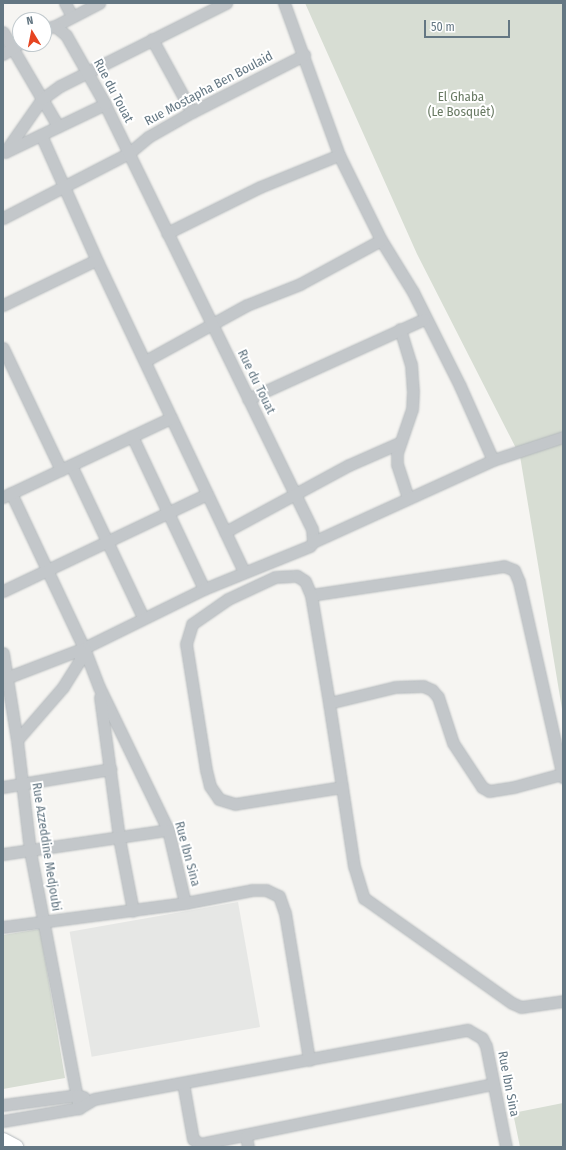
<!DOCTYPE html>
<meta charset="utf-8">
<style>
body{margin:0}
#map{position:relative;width:566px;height:1150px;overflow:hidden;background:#f6f5f2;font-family:"Fira Sans Condensed",sans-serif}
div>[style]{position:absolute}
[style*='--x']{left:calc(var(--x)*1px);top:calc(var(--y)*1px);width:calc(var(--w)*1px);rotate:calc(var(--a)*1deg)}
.built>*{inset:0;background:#e6e7e5;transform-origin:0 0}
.green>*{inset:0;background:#d7ddd3}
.roads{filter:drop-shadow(0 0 1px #b4b9bc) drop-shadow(0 0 1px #b4b9bc)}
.minor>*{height:11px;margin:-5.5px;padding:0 5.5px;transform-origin:5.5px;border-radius:5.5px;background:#c3c7ca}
.major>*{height:14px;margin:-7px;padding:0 7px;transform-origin:7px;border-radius:7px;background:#fff}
span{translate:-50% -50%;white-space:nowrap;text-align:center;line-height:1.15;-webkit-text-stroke:4px #fff;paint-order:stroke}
.street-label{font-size:13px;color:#647783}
.park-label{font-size:13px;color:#697a63}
.frame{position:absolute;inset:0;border:4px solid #647783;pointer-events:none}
.north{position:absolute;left:12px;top:12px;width:40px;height:40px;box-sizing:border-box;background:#fff;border:1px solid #c1c9cd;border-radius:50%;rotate:350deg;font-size:11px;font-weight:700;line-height:16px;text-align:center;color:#647783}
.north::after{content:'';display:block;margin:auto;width:14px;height:18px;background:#e64421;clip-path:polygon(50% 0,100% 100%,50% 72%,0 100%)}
.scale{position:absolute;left:424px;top:20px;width:86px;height:18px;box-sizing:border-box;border:2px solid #647783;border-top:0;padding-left:5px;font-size:12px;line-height:14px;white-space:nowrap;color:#647783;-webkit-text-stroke:3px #fff;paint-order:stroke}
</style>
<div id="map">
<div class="built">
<div style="left:238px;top:902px;width:127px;height:171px;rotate:80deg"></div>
</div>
<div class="green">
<div style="clip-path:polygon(305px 3px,563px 3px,563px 715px,520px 456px,417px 254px)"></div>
<div style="clip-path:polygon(40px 929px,65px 1078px,3px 1089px,3px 935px)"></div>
<div style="clip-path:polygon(563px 1103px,563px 1147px,520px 1147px,513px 1113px)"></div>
</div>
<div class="roads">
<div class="minor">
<div style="--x:65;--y:3;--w:15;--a:62"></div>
<div style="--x:284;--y:3;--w:162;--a:70.1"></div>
<div style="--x:339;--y:155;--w:95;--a:63.7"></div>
<div style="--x:381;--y:240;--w:61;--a:58.4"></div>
<div style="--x:413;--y:292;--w:105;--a:63.4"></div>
<div style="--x:460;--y:386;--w:81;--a:66"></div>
<div style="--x:55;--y:26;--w:50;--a:-27.6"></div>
<div style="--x:3;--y:32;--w:109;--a:59.7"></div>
<div style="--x:152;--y:39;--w:83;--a:61.3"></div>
<div style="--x:3;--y:54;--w:20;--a:-33"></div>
<div style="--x:41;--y:135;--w:140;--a:66"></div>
<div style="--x:98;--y:263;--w:342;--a:64.7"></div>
<div style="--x:5;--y:152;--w:65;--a:-55.1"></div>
<div style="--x:42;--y:99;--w:22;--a:-36"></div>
<div style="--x:60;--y:86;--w:186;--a:-26.6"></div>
<div style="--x:5;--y:152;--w:111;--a:-25.6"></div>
<div style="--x:3;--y:218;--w:142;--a:-27.3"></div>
<div style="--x:129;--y:153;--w:25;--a:-40"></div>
<div style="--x:148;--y:137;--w:51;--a:-29.6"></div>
<div style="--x:192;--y:112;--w:126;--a:-27"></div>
<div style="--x:167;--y:233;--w:104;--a:-26.3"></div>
<div style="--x:260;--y:187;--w:85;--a:-22.1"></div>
<div style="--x:3;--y:305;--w:103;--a:-25.8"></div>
<div style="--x:400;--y:329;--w:37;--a:73"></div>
<div style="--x:411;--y:364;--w:27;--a:86"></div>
<div style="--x:413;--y:391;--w:18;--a:93"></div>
<div style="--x:412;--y:409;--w:46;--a:108.8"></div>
<div style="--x:397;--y:453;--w:11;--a:90"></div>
<div style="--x:397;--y:464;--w:35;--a:72"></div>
<div style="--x:3;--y:348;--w:135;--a:64.6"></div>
<div style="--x:145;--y:361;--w:116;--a:-28.8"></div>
<div style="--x:247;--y:305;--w:57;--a:-21.6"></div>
<div style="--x:300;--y:284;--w:92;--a:-28.5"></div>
<div style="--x:248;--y:399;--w:193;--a:-24.4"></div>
<div style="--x:132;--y:436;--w:169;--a:64.8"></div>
<div style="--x:71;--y:465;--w:168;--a:64.7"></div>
<div style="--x:11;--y:493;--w:171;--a:64.8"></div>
<div style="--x:84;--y:648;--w:134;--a:-26.2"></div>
<div style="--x:204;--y:589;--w:114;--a:-22.1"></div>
<div style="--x:310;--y:546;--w:5;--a:-53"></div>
<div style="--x:313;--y:542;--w:13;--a:-94"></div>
<div style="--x:312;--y:529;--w:473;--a:-116"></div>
<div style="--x:105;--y:104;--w:79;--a:-119.5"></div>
<div style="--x:66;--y:35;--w:14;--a:-141"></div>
<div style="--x:55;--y:26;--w:11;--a:165"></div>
<div style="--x:3;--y:497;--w:186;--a:-25.2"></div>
<div style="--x:225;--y:532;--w:141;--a:-28.4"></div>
<div style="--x:349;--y:465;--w:55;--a:-23.7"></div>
<div style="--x:313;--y:542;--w:198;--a:-24.5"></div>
<div style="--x:493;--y:460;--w:74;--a:-18.2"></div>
<div style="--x:3;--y:591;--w:226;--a:-25.4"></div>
<div style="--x:311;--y:595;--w:195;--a:-8.5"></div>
<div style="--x:504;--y:566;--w:11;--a:22"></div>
<div style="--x:514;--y:570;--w:13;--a:67"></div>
<div style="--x:519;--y:582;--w:200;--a:77.3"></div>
<div style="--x:3;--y:653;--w:88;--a:80.9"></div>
<div style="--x:17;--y:740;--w:112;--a:83.3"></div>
<div style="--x:30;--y:851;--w:262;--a:79.2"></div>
<div style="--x:6;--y:678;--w:84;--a:-21"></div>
<div style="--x:84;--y:648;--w:42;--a:69"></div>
<div style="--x:99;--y:687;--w:159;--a:64.2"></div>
<div style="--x:168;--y:830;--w:75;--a:76.9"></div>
<div style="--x:185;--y:903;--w:68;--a:-11"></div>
<div style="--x:252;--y:890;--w:14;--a:0"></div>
<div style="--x:266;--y:890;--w:14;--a:25"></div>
<div style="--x:279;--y:896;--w:18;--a:71"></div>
<div style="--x:285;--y:913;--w:149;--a:80.7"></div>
<div style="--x:100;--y:697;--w:142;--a:82.3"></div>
<div style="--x:119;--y:838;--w:74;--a:79.1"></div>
<div style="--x:329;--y:703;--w:68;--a:-13.6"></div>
<div style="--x:395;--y:687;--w:28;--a:-2"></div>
<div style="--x:423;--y:686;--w:10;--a:24"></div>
<div style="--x:432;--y:690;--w:9;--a:49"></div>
<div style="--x:438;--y:697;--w:48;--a:71.9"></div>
<div style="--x:453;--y:743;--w:53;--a:56.6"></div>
<div style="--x:482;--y:787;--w:8;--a:30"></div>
<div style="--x:489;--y:791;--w:25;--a:-9"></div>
<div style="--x:514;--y:787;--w:50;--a:-15.2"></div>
<div style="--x:17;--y:740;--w:70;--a:-49"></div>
<div style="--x:63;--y:687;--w:32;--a:-58"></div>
<div style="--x:80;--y:660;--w:10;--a:-90"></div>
<div style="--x:3;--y:787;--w:109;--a:-9.5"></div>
<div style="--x:342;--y:787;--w:108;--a:171"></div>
<div style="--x:235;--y:804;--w:17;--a:-163"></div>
<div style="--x:219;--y:799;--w:16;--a:-125"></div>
<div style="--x:210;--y:786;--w:16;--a:-104"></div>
<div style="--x:206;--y:770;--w:128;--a:-99"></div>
<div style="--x:186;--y:644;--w:21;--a:-73"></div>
<div style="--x:192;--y:624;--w:44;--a:-34.8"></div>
<div style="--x:228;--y:599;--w:52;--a:-25.1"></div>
<div style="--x:275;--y:577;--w:22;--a:-3"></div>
<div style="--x:297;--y:576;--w:9;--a:32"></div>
<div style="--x:305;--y:581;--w:15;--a:67"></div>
<div style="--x:311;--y:595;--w:109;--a:80.5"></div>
<div style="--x:329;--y:703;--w:85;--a:81.2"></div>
<div style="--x:342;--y:787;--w:80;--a:81.4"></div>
<div style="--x:354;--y:866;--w:34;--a:73"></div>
<div style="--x:364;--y:898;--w:181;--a:35.4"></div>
<div style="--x:512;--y:1003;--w:10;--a:24"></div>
<div style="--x:521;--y:1007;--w:42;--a:-8.1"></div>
<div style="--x:3;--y:854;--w:167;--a:-8.3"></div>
<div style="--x:3;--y:927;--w:184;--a:-7.5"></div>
<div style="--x:183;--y:1083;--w:57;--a:79.9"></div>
<div style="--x:193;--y:1139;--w:9;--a:36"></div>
<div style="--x:200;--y:1144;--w:299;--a:-11.6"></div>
<div style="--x:3;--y:1105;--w:75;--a:-7.7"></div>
<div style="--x:77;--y:1095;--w:7;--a:16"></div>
<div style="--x:3;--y:1121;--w:77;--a:-9.7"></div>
<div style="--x:79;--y:1108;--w:17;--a:-31"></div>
<div style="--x:94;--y:1099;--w:380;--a:-10.5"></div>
<div style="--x:468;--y:1030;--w:16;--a:30"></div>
<div style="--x:482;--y:1038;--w:9;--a:63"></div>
<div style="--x:486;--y:1046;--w:103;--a:78.8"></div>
<div style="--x:246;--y:1136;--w:11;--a:80"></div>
</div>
<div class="major">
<div style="--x:3;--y:1140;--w:15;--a:28"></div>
</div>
</div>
<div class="street-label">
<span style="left:209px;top:89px;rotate:-28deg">Rue Mostapha Ben Boulaid</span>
<span style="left:113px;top:91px;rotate:62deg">Rue du Touat</span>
<span style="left:256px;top:382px;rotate:64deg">Rue du Touat</span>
<span style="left:46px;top:847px;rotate:81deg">Rue Azzeddine Medjoubi</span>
<span style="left:187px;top:854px;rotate:75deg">Rue Ibn Sina</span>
<span style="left:508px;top:1084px;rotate:79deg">Rue Ibn Sina</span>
</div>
<div class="park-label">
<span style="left:461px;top:105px">El Ghaba<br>(Le Bosquêt)</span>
</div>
<div class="frame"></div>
<div class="north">N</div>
<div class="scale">50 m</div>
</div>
